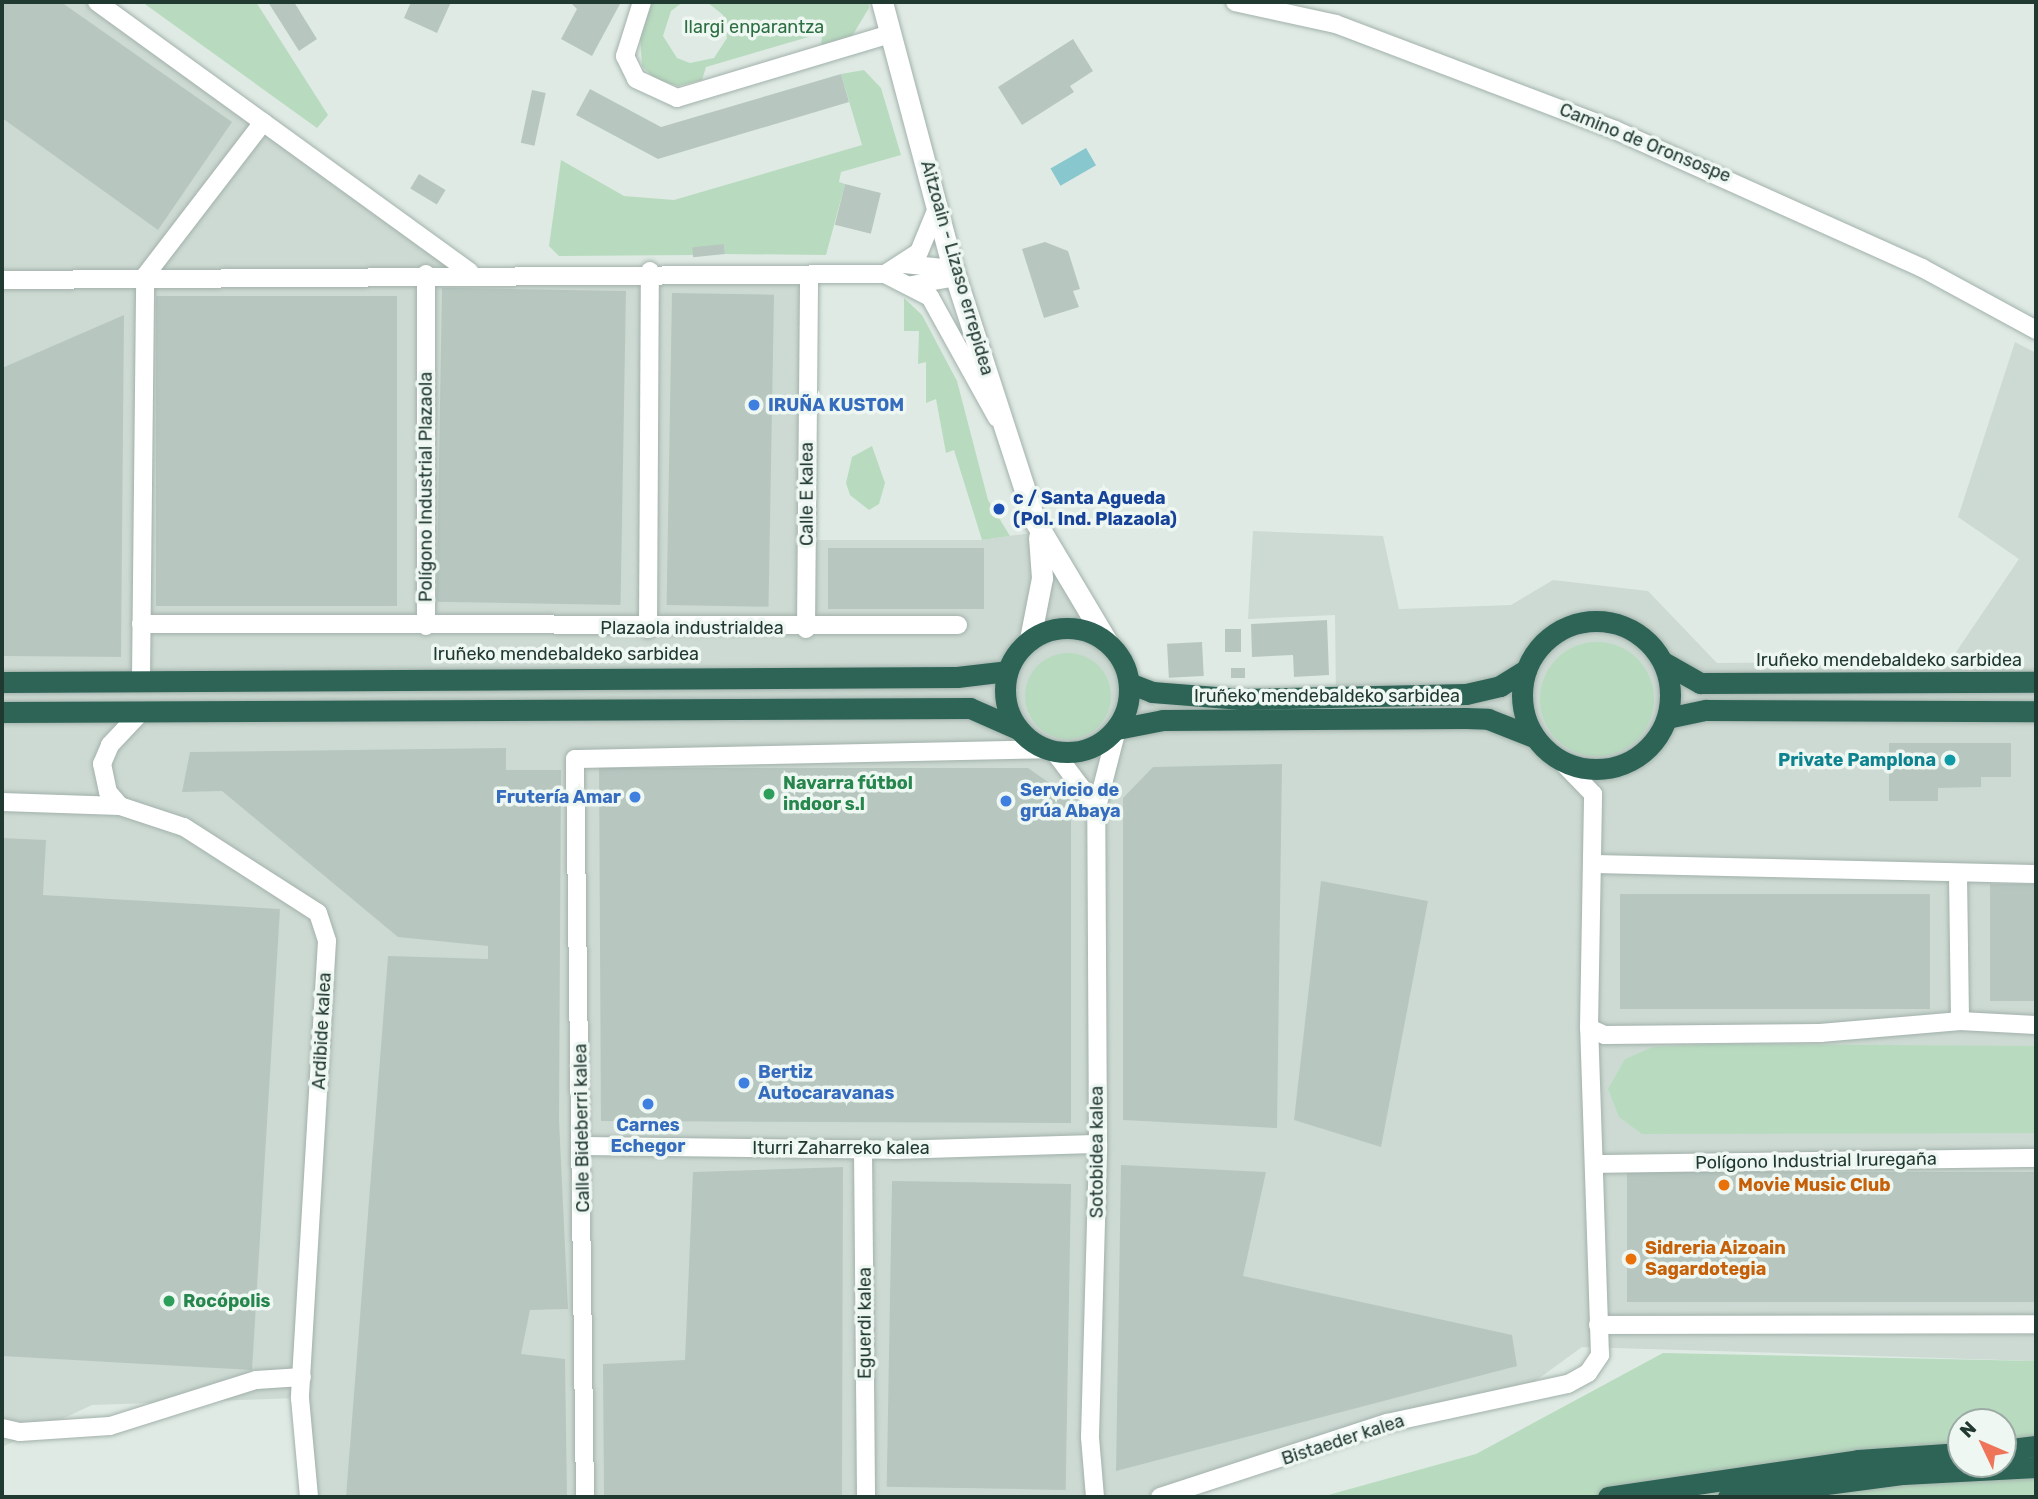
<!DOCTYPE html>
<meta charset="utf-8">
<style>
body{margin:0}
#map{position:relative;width:2038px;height:1499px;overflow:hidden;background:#dfeae4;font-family:Rubik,sans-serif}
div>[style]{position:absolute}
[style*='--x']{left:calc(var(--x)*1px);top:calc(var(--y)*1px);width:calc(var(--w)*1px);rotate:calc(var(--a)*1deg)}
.built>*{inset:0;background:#cddad3}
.green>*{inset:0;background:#b8dbbf}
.round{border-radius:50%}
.water>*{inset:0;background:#88c7ce;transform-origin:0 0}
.building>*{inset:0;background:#b7c7c0;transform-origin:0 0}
.roads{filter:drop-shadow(0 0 2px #a2b1ab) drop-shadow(0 0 2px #a2b1ab)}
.street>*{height:18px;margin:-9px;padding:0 9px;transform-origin:9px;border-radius:9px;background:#fff}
.secondary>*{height:21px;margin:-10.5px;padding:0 10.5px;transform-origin:10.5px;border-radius:10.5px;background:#fff}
.highway>*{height:21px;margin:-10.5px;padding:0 10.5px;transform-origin:10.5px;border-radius:10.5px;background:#2d6456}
.highway>.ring{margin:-10.5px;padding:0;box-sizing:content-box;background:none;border:21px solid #2d6456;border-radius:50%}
.dots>*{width:19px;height:19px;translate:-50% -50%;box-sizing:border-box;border:4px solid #eff7f2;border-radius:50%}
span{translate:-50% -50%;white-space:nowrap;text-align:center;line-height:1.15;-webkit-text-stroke:7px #eff7f2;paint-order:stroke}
.park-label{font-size:18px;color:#2c6f42}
.street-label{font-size:18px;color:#203931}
.shop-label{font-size:18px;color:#366cbe;font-weight:700}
.left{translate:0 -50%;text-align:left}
.right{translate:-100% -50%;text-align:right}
.transit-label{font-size:18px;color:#164399;font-weight:700}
.culture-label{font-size:18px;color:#0d838f;font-weight:700}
.leisure-label{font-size:18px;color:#27864d;font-weight:700}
.food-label{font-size:18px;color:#c56008;font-weight:700}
.frame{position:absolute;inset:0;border:4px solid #203931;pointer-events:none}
.north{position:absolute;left:1947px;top:1408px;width:70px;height:70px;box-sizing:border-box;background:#eff7f2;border:2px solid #9caba5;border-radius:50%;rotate:314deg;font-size:19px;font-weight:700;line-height:28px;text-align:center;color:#203931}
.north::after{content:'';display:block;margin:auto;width:24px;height:32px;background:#ee7559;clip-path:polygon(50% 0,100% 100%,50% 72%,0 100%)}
</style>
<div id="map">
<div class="built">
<div style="clip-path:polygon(2px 2px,97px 2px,470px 272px,809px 275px,811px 540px,982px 540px,1038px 532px,1141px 697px,1156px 706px,1336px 702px,1335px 615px,1248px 619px,1253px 531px,1383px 536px,1399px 609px,1511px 605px,1553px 580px,1648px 591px,1717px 663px,1950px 661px,2019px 559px,1958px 517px,2015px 342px,2036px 353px,2036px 1361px,1582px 1347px,1512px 1398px,1386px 1423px,1160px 1497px,309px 1497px,300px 1398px,92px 1405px,2px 1447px)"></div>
</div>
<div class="green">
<div style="clip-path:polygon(142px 2px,256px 2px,328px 115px,317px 128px)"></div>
<div style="clip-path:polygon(652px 2px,683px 2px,671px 11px,663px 36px,677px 58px,690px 63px,714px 58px,727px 38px,723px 15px,707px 2px,868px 2px,869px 8px,849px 41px,821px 49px,822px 33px,706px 67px,702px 80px,678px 86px,655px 79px,642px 66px,640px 35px)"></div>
<div style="clip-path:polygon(864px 70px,881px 88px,901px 155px,841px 172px,839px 182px,845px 184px,826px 255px,725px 254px,724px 244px,692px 255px,559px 256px,549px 246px,561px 160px,624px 196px,674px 200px,862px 145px,841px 74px)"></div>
<div style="clip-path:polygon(904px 298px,922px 315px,957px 381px,988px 500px,1010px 536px,982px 540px,954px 450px,946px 453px,936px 399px,926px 403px,926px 362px,918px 364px,919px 331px,904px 331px)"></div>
<div style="clip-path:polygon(872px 446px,885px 483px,879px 504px,869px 510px,850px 495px,846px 483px,852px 457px)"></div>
<div class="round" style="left:1540px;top:642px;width:114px;height:114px"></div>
<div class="round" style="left:1025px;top:653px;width:86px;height:86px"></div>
<div style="clip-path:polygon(1721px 1044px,2036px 1046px,2036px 1133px,1642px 1134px,1619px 1117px,1608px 1089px,1625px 1059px,1653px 1047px)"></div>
<div style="clip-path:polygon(evenodd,1663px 1353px,2036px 1361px,2036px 1497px,1321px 1497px,1476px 1454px,1663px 1353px,1961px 1422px,2003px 1422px,2003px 1464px,1961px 1464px,1961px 1422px)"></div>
</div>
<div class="water">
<div style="left:1086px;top:148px;width:20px;height:41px;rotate:60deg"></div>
</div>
<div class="building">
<div style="clip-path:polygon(2px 2px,61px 2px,232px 122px,158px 230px,2px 118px)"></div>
<div style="clip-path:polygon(268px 2px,294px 2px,317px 39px,299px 51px)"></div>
<div style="clip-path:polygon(411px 2px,451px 2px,437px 33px,404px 18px)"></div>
<div style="clip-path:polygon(570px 2px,621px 2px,592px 56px,561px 39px,577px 9px)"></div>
<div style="clip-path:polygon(1073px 39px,1093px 71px,1070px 86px,1074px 92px,1022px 125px,998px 87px)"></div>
<div style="clip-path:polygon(841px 74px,849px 102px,658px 159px,576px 115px,590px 89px,661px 127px)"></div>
<div style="left:532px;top:90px;width:14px;height:54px;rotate:12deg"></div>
<div style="left:419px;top:174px;width:31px;height:17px;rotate:31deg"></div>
<div style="left:845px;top:184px;width:37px;height:42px;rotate:14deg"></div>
<div style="clip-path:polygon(1045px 242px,1068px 251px,1080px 289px,1073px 291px,1079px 307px,1044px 318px,1022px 249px)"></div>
<div style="left:724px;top:244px;width:10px;height:32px;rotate:84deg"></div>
<div style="left:626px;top:291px;width:314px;height:184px;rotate:91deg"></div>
<div style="left:672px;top:293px;width:102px;height:312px;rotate:1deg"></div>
<div style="left:156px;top:296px;width:241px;height:310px"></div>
<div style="clip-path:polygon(124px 315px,121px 657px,2px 656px,2px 368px)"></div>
<div style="left:828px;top:548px;width:156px;height:61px"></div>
<div style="clip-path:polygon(1327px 620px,1329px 675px,1294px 677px,1293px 655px,1252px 657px,1251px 624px)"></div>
<div style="left:1225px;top:629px;width:16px;height:23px"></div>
<div style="left:1202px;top:642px;width:34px;height:35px;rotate:87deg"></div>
<div style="left:1231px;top:668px;width:14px;height:10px"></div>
<div style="clip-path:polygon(1889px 743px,2011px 743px,2011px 777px,1981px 777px,1981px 787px,1938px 788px,1938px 801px,1889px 801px)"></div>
<div style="clip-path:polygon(506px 748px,506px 770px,561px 770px,559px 1120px,568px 1309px,530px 1310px,521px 1354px,565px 1359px,567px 1497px,346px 1497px,388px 956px,488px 959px,488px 946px,398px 937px,222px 791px,182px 792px,190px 752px)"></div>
<div style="clip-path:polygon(1282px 764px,1277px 1128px,1123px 1120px,1123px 798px,1153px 767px)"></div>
<div style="clip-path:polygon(599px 768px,1028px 768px,1071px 798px,1071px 1123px,601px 1121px)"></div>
<div style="clip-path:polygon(2px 838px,46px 840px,43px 895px,280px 909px,252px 1370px,2px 1356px)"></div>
<div style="clip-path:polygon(1321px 881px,1428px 901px,1381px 1147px,1294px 1120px)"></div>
<div style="left:1990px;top:884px;width:46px;height:117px"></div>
<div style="left:1620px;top:894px;width:310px;height:115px"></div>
<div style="clip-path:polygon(1121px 1165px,1266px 1172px,1243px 1276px,1512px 1335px,1517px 1366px,1116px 1471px)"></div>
<div style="clip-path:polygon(843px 1167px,842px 1497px,604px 1497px,603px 1364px,685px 1360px,693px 1172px)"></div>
<div style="left:2036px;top:1172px;width:130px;height:409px;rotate:90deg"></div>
<div style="left:1071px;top:1184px;width:306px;height:179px;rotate:91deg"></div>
</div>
<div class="roads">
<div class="street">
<div style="--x:97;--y:2;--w:460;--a:35.9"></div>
<div style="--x:642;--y:2;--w:57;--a:107.5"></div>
<div style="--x:625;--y:56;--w:25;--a:64"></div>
<div style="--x:636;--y:79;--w:45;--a:24.9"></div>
<div style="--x:677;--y:98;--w:223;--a:-16.7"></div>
<div style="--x:1235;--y:2;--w:103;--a:12.3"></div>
<div style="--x:1336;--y:24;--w:298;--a:20.8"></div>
<div style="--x:1615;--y:130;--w:337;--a:24.2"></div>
<div style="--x:1922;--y:268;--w:130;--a:28.5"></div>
<div style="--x:904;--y:264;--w:49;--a:5.8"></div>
<div style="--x:885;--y:274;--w:40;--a:-32.9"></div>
<div style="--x:919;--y:252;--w:50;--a:-67.6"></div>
<div style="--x:2;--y:280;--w:883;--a:-0.39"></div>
<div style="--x:885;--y:274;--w:51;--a:27.1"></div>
<div style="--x:930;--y:297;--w:138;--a:61"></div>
<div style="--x:912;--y:285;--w:45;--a:-10.3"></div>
<div style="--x:141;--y:624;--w:817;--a:0.07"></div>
<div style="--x:426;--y:626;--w:352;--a:-90"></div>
<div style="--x:648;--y:629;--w:358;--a:-89.7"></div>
<div style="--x:806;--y:629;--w:354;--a:-89.5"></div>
<div style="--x:141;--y:677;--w:401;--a:-89.4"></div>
<div style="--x:145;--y:276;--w:194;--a:-52.5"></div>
<div style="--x:1053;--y:750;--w:71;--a:53"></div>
<div style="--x:2;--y:802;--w:118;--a:1.9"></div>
<div style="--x:120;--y:806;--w:67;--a:18.2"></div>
<div style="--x:184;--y:827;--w:159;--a:32.7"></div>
<div style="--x:318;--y:913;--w:29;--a:72"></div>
<div style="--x:327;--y:941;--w:458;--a:93.4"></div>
<div style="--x:300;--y:1398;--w:99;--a:84.8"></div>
<div style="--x:120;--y:806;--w:18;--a:-131"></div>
<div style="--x:108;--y:792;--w:29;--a:-102"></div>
<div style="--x:102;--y:764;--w:21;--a:-67"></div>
<div style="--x:110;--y:745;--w:47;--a:-46.7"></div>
<div style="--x:1593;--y:864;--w:443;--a:1.3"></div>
<div style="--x:1958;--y:875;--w:146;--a:89.2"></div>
<div style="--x:1589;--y:1028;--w:17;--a:24"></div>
<div style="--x:1605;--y:1035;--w:215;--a:-0.5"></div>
<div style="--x:1820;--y:1033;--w:141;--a:-4.9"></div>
<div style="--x:1960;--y:1021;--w:76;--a:3"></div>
<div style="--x:584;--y:1146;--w:309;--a:0.7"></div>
<div style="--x:893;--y:1150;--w:205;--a:-1.7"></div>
<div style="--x:863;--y:1149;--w:348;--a:89.5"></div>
<div style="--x:1596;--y:1164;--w:440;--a:-0.8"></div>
<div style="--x:1598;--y:1325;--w:438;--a:-0.1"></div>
<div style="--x:2;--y:1428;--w:18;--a:13"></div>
<div style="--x:20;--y:1432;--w:90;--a:-3.8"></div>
<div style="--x:110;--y:1426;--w:153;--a:-17.5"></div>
<div style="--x:256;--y:1380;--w:46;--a:-3.7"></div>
<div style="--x:585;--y:1497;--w:738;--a:-90.78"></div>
<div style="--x:575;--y:759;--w:473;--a:-1.2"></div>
<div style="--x:1095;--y:1497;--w:60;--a:-94.8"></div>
<div style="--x:1090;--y:1437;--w:293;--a:-88.4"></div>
<div style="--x:1098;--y:1144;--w:333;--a:-90.3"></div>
<div style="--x:1096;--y:811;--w:85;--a:-75.6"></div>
<div style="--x:1160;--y:1497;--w:239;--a:-18.1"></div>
<div style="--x:1387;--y:1423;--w:185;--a:-12.2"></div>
<div style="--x:1568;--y:1384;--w:23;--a:-29"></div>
<div style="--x:1588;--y:1373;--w:22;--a:-56"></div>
<div style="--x:1600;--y:1355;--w:327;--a:-91.9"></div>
<div style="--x:1589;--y:1028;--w:234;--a:-89"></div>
<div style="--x:1593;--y:794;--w:45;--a:-134.1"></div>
</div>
<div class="secondary">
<div style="--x:882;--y:2;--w:276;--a:75.1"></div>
<div style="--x:953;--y:269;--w:265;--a:72"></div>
<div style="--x:1035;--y:521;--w:141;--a:59.2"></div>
<div style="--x:1030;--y:639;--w:62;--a:-78.9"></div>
<div style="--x:1042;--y:578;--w:41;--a:-94.2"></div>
</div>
<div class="highway">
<div class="ring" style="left:1522px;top:621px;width:127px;height:127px"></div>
<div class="ring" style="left:1005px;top:628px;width:103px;height:103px"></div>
<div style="--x:1663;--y:662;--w:43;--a:29.6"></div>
<div style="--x:1700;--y:683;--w:336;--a:-0.2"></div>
<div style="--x:2;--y:682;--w:955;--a:-0.3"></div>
<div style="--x:957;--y:677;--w:50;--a:-6.8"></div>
<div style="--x:1129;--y:683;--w:25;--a:21"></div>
<div style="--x:1152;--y:692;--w:89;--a:4.5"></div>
<div style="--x:1241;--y:699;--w:225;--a:-1.3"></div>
<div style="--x:1466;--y:694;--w:35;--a:-13"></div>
<div style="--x:1500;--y:686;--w:31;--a:-32"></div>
<div style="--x:2;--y:712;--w:968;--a:-0.24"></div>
<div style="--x:970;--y:708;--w:52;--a:23.6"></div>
<div style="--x:1667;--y:718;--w:40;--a:-12"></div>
<div style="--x:1706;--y:710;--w:330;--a:0.2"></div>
<div style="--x:1117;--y:729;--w:47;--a:-11.1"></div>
<div style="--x:1163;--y:720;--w:302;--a:-0.4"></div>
<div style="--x:1465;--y:718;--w:23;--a:2"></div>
<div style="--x:1488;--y:719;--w:49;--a:21.4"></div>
<div style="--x:2003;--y:1450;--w:33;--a:-7"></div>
<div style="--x:1608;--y:1497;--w:253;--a:-8.4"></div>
<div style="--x:1858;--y:1460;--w:103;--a:-3.9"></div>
<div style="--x:1728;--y:1497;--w:177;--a:-7.5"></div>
<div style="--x:1903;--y:1474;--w:133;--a:-3"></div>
</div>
</div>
<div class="dots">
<div style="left:754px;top:405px;background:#3f7fe0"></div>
<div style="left:999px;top:509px;background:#1a4fb4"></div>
<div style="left:1950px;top:760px;background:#0f9aa8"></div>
<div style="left:769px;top:794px;background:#2e9e5b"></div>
<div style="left:635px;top:797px;background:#3f7fe0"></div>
<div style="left:1006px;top:801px;background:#3f7fe0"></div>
<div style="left:744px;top:1083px;background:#3f7fe0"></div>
<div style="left:648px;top:1104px;background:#3f7fe0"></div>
<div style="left:1724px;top:1185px;background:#e8710a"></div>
<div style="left:1631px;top:1259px;background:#e8710a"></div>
<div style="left:169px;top:1301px;background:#2e9e5b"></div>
</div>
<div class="park-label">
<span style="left:754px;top:27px">Ilargi enparantza</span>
</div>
<div class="street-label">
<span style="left:1645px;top:143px;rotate:22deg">Camino de Oronsospe</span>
<span style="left:957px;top:268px;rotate:74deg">Aitzoain - Lizaso errepidea</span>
<span style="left:426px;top:487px;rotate:-90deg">Polígono Industrial Plazaola</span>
<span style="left:807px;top:494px;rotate:-90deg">Calle E kalea</span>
<span style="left:692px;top:628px">Plazaola industrialdea</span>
<span style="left:566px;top:654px">Iruñeko mendebaldeko sarbidea</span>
<span style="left:1889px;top:660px">Iruñeko mendebaldeko sarbidea</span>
<span style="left:1327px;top:696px">Iruñeko mendebaldeko sarbidea</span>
<span style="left:322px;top:1031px;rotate:-87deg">Ardibide kalea</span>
<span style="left:582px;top:1128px;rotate:-91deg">Calle Bideberri kalea</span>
<span style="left:841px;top:1148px">Iturri Zaharreko kalea</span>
<span style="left:1097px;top:1152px;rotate:-90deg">Sotobidea kalea</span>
<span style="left:1816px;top:1161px;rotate:-1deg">Polígono Industrial Iruregaña</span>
<span style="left:865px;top:1323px;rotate:-90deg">Eguerdi kalea</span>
<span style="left:1343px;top:1440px;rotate:-18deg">Bistaeder kalea</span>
</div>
<div class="shop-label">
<span class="left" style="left:768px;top:405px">IRUÑA KUSTOM</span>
<span class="left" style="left:1020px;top:801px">Servicio de<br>grúa Abaya</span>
<span class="right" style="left:621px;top:797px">Frutería Amar</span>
<span class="left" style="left:758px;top:1083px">Bertiz<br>Autocaravanas</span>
<span style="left:648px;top:1136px">Carnes<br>Echegor</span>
</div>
<div class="transit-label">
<span class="left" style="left:1013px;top:509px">c / Santa Agueda<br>(Pol. Ind. Plazaola)</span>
</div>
<div class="culture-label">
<span class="right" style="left:1936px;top:760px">Private Pamplona</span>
</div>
<div class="leisure-label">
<span class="left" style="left:783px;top:794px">Navarra fútbol<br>indoor s.l</span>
<span class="left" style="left:183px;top:1301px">Rocópolis</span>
</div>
<div class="food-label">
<span class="left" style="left:1738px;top:1185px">Movie Music Club</span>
<span class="left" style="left:1645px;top:1259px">Sidreria Aizoain<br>Sagardotegia</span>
</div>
<div class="frame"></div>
<div class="north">N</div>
</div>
